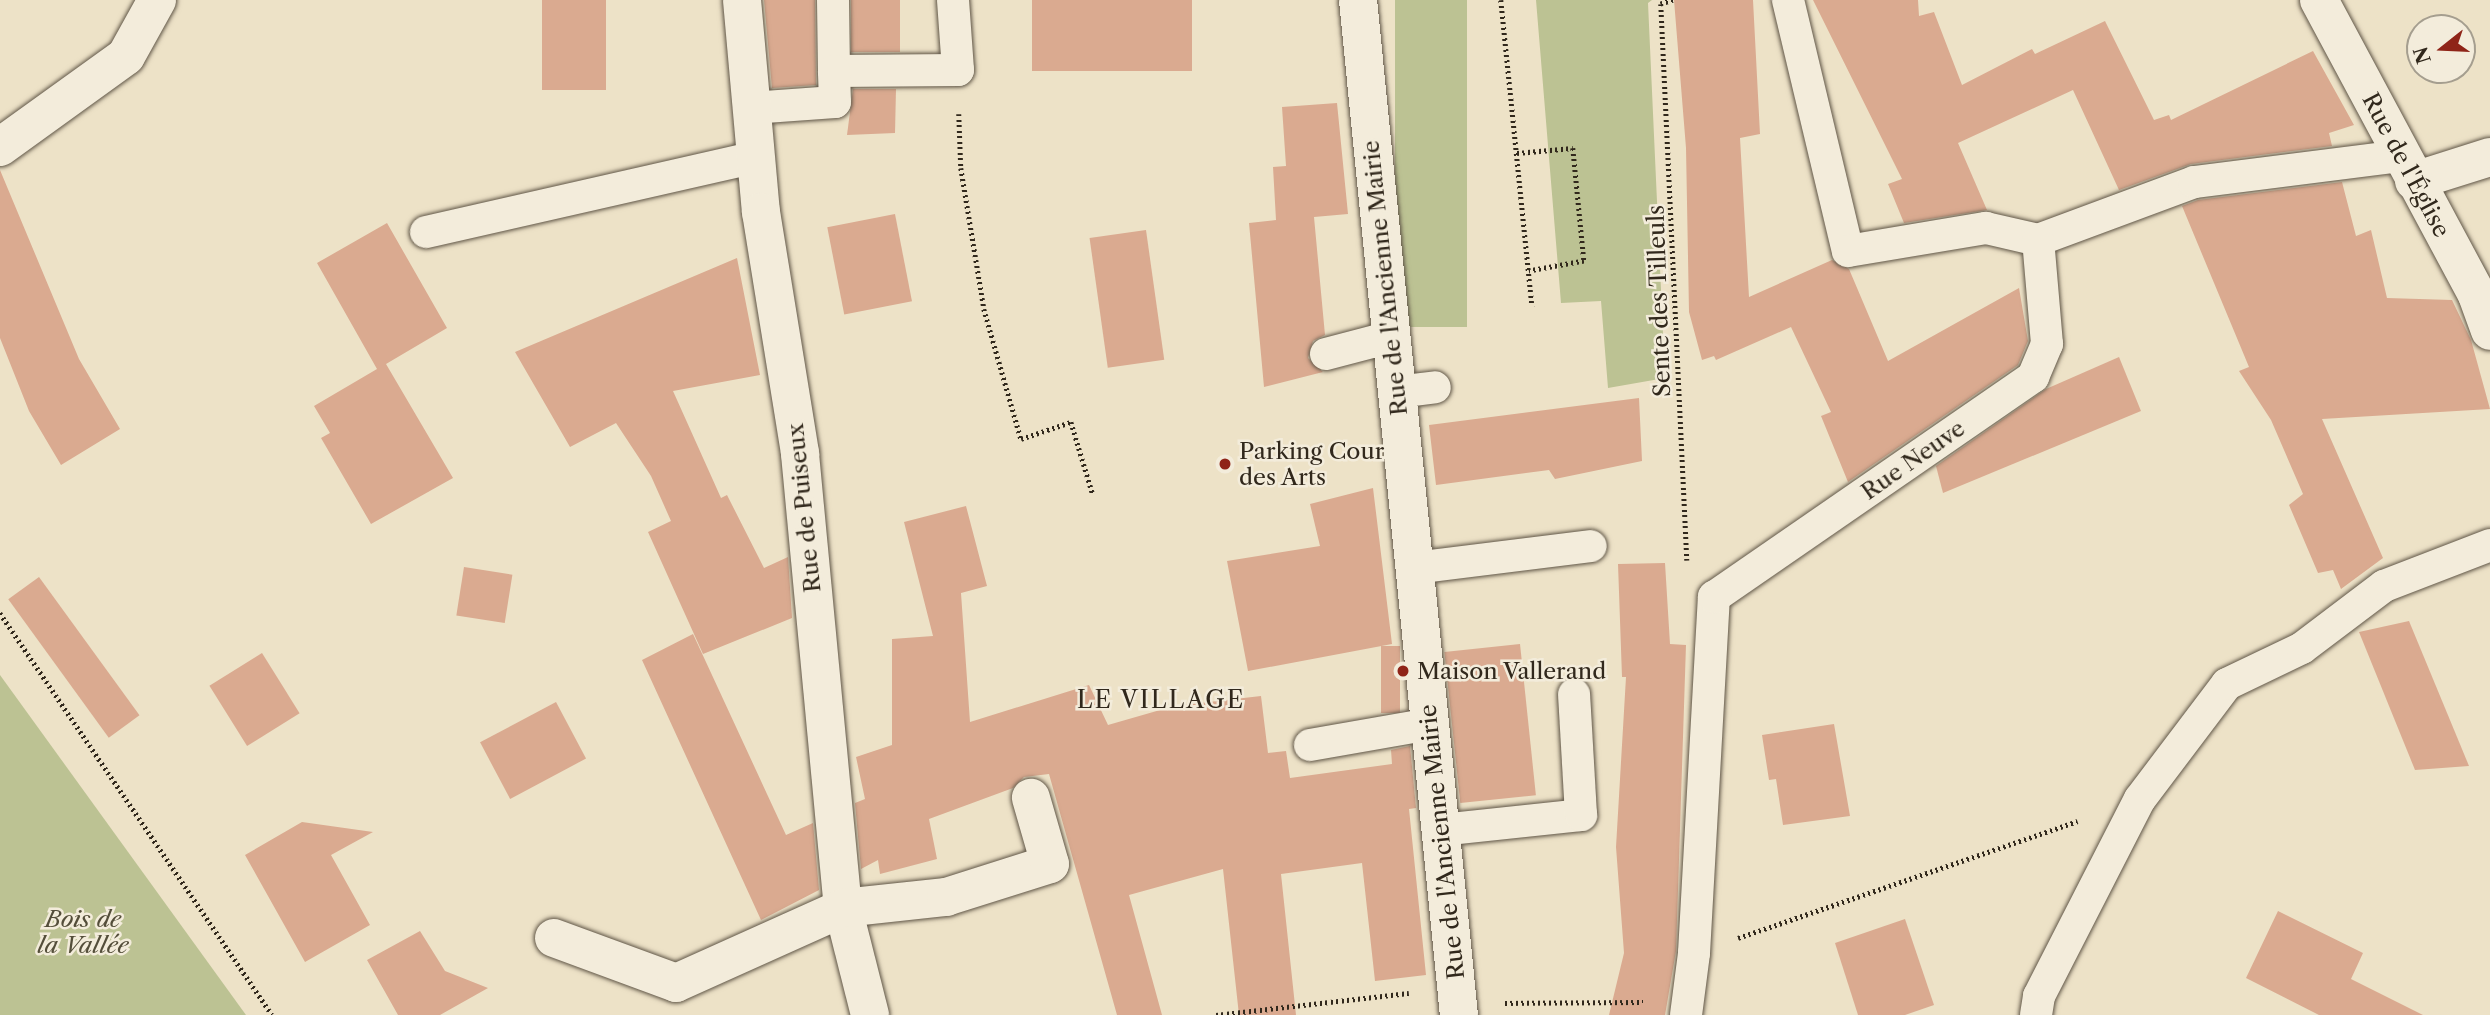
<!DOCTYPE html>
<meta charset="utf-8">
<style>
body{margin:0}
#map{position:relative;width:2490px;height:1015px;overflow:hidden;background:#ede2c7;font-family:"Libre Caslon Text",serif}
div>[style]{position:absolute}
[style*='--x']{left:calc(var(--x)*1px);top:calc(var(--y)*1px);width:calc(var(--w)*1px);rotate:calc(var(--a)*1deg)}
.green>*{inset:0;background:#bcc293;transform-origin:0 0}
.building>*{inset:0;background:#daaa90;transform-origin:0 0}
.path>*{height:4.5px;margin-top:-2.25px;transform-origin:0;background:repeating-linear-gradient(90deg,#31281c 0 2px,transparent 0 5.5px)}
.roads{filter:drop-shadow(0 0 2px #605647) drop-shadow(0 0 2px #605647)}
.lane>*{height:32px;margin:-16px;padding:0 16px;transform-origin:16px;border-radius:16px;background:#f3ecdb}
.street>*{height:38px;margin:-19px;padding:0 19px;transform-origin:19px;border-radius:19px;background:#f3ecdb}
.secondary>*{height:38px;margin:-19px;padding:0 19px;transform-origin:19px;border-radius:19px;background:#f3ecdb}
.dots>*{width:19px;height:19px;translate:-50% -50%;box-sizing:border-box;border:4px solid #f3ecdb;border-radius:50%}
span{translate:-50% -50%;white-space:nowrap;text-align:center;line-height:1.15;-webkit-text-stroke:5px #f3ecdb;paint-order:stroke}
.street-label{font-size:23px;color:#31281c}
.poi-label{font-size:23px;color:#31281c}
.left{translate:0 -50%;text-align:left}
.park-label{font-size:23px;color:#544e3a;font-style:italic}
.neighbourhood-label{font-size:24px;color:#31281c;letter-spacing:2px}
.north{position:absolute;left:2406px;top:14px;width:70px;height:70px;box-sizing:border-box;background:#f3ecdb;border:2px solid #a59e8f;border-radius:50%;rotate:252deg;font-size:19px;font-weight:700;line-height:28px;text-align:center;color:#31281c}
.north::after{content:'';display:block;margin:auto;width:24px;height:32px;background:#8f2418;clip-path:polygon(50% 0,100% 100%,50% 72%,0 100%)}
</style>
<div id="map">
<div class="green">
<div style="left:1395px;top:0;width:72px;height:327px"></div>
<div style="clip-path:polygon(1536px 0,1652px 0,1648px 3px,1665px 378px,1608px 388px,1601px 301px,1561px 303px)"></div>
<div style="clip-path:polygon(0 675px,246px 1015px,0 1015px)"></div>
</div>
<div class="building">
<div style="left:542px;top:0;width:64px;height:90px"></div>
<div style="clip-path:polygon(764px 0,815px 0,816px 85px,772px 88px)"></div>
<div style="left:851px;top:0;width:49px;height:52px"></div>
<div style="left:1032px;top:0;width:160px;height:71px"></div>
<div style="clip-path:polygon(1674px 0,1753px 0,1760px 134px,1740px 138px,1749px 297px,1832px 260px,1849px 269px,1888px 361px,2019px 288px,2028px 341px,2018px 365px,1848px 482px,1821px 416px,1831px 412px,1791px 327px,1716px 360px,1714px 356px,1702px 360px,1689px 312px,1686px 148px)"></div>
<div style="clip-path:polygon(1813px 0,1918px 0,1919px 16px,1934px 12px,1962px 85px,2032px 49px,2035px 54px,2105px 21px,2154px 120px,2169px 115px,2171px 120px,2313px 51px,2354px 125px,2329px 133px,2332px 146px,2191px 164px,2119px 190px,2073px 90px,1958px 143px,1987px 210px,1904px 223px,1888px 184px,1902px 179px)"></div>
<div style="clip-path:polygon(853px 89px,896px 89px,895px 133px,847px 135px)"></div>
<div style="clip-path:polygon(1337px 103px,1348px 214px,1314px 217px,1325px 335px,1313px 341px,1308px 358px,1323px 372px,1264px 387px,1249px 223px,1276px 220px,1273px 167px,1286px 166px,1282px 107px)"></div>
<div style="clip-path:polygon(0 170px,79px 359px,120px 429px,61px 465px,29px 411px,0 338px)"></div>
<div style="clip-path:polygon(2342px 182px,2356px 236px,2371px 230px,2387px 298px,2452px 300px,2471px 340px,2490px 409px,2322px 419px,2383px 558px,2341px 589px,2333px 570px,2318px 573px,2289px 505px,2303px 494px,2271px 420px,2239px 371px,2249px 367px,2182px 206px,2198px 200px)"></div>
<div style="left:895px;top:214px;width:89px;height:69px;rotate:79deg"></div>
<div style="clip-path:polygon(387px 223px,447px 328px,386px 364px,453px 478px,371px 524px,321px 438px,330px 433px,314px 406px,377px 369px,317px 263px)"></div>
<div style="left:1146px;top:230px;width:131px;height:57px;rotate:82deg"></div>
<div style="clip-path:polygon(737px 258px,760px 375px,673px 391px,721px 498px,727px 495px,764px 568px,788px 557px,792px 618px,703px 654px,648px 532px,671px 521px,651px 476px,616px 423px,570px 447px,515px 352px)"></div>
<div style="clip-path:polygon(2119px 357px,2141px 411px,1943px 493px,1936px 466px,2046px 389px)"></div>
<div style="clip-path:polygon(1639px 398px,1642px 461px,1555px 479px,1549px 470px,1436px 485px,1429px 425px)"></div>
<div style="clip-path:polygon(1373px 488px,1392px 644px,1248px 671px,1227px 561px,1320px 546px,1310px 504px)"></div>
<div style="clip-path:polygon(966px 506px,987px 586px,961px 593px,970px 722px,1089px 685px,1108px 725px,1174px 706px,1261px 696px,1268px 753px,1286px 751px,1290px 778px,1392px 764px,1391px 750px,1410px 746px,1416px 808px,1409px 809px,1426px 975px,1375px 981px,1362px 863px,1281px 874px,1296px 1015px,1239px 1015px,1223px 869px,1129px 895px,1162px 1015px,1117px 1015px,1049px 774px,1024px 777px,1013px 788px,929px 819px,937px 859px,880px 874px,878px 860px,861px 869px,855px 803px,865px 799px,856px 757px,892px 745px,892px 639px,933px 636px,904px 522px)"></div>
<div style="clip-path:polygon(1665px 563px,1670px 644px,1686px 645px,1676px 951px,1665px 1015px,1609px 1015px,1624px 953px,1616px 847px,1626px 677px,1622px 677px,1618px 564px)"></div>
<div style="left:464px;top:567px;width:49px;height:49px;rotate:9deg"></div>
<div style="left:39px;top:577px;width:171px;height:38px;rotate:54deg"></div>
<div style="clip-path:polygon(2409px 621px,2469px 766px,2415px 770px,2359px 632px)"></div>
<div style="clip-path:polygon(693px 634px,786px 835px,813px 823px,819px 890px,761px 920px,642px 660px)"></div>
<div style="left:1520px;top:644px;width:152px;height:76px;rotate:84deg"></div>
<div style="left:1381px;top:646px;width:19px;height:67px"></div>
<div style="left:262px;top:653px;width:71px;height:62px;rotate:58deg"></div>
<div style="left:556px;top:702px;width:64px;height:86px;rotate:62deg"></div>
<div style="clip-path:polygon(1834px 724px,1850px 816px,1783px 825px,1776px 779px,1769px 780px,1762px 735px)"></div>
<div style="clip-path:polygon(302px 822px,373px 832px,331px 855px,370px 925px,305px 962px,245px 855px)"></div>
<div style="clip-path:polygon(2278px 911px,2363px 953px,2351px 979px,2423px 1015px,2319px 1015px,2246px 978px)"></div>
<div style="clip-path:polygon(1905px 919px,1934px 1005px,1905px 1015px,1858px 1015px,1835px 943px)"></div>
<div style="clip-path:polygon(420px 931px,445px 971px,488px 988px,440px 1015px,398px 1015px,367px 960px)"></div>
</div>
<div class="path">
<div style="--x:1501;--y:0;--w:308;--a:84.2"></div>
<div style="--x:1673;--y:0;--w:13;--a:162"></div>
<div style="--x:1661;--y:4;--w:557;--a:87.32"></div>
<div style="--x:959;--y:114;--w:54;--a:87.9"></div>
<div style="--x:961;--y:168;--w:143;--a:80.7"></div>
<div style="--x:984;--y:309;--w:135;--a:74.1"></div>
<div style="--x:1021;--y:439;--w:53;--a:-18.8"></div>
<div style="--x:1071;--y:422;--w:76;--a:73.2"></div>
<div style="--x:1517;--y:153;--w:56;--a:-5.1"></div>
<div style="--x:1573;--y:148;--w:114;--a:84.4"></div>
<div style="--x:1584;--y:261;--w:56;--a:169.7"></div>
<div style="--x:0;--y:613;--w:485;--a:55.9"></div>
<div style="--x:1738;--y:938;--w:359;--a:-19"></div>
<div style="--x:1505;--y:1003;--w:138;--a:-0.4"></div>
<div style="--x:1216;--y:1015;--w:194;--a:-6.5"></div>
</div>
<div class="roads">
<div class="lane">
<div style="--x:833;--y:0;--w:71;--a:89.2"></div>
<div style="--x:834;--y:71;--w:124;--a:-0.5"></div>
<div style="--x:958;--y:70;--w:70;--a:-94.1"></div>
<div style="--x:1788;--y:0;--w:258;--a:76.6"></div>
<div style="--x:1848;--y:251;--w:140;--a:-9.5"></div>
<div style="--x:1986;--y:228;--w:53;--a:13"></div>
<div style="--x:751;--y:108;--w:84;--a:-4.1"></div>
<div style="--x:835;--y:102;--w:31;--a:-92"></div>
<div style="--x:426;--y:232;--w:338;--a:-12.8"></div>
<div style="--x:2038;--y:240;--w:166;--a:-20.4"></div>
<div style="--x:2194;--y:182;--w:209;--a:-7.2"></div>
<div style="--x:1326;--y:354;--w:67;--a:-14.7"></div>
<div style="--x:1397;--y:392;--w:38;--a:-7"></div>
<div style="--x:1415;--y:568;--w:177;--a:-7.1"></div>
<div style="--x:1310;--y:745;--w:122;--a:-9.9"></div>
<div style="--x:1441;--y:830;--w:141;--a:-6.1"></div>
<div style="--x:1581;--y:815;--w:121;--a:-93.3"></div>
<div style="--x:1686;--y:1015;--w:63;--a:-82.6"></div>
<div style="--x:1694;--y:953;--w:357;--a:-86.8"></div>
<div style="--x:1714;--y:597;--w:388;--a:-34.6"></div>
<div style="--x:2033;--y:377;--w:36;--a:-67"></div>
<div style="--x:2047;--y:344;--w:104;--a:-94.9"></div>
<div style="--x:2036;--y:1015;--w:19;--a:-81"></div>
<div style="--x:2039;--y:996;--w:221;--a:-62.9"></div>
<div style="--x:2140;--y:799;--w:144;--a:-52.9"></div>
<div style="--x:2227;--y:684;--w:83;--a:-25.6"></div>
<div style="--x:2302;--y:648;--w:103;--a:-37.1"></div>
<div style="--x:2384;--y:586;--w:114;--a:-21.1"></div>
</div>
<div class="street">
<div style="--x:742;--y:0;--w:213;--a:84.9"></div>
<div style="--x:761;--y:212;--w:245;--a:80.8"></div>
<div style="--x:800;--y:454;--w:456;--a:84.6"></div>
<div style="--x:843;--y:908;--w:110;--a:75.8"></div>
<div style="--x:2319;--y:0;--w:335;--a:61.8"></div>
<div style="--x:2477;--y:295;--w:38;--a:70"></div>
<div style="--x:0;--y:147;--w:155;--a:-35.8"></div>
<div style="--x:126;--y:56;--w:64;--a:-61"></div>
<div style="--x:2414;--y:181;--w:80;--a:-17.5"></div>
<div style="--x:554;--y:938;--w:130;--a:20.2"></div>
<div style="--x:676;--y:983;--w:183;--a:-24.2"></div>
<div style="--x:843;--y:908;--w:104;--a:-6.1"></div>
<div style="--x:946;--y:897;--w:109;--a:-17.6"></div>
<div style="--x:1050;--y:864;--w:69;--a:-106.1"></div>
</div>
<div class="secondary">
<div style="--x:1358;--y:0;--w:1020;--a:84.32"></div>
</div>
</div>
<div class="dots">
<div style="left:1225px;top:464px;background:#8f2418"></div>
<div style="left:1403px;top:671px;background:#8f2418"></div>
</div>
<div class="street-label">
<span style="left:2406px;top:165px;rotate:62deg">Rue de l'Église</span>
<span style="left:1385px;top:278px;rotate:-96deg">Rue de l'Ancienne Mairie</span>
<span style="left:1659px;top:301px;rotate:-92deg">Sente des Tilleuls</span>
<span style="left:1913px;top:460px;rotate:-35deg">Rue Neuve</span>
<span style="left:804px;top:508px;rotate:-96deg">Rue de Puiseux</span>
<span style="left:1442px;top:842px;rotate:-96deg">Rue de l'Ancienne Mairie</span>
</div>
<div class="poi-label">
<span class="left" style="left:1239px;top:464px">Parking Cour<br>des Arts</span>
<span class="left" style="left:1417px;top:671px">Maison Vallerand</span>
</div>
<div class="park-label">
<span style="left:83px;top:932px">Bois de<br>la Vallée</span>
</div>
<div class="neighbourhood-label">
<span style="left:1161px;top:700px">LE VILLAGE</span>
</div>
<div class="north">N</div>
</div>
